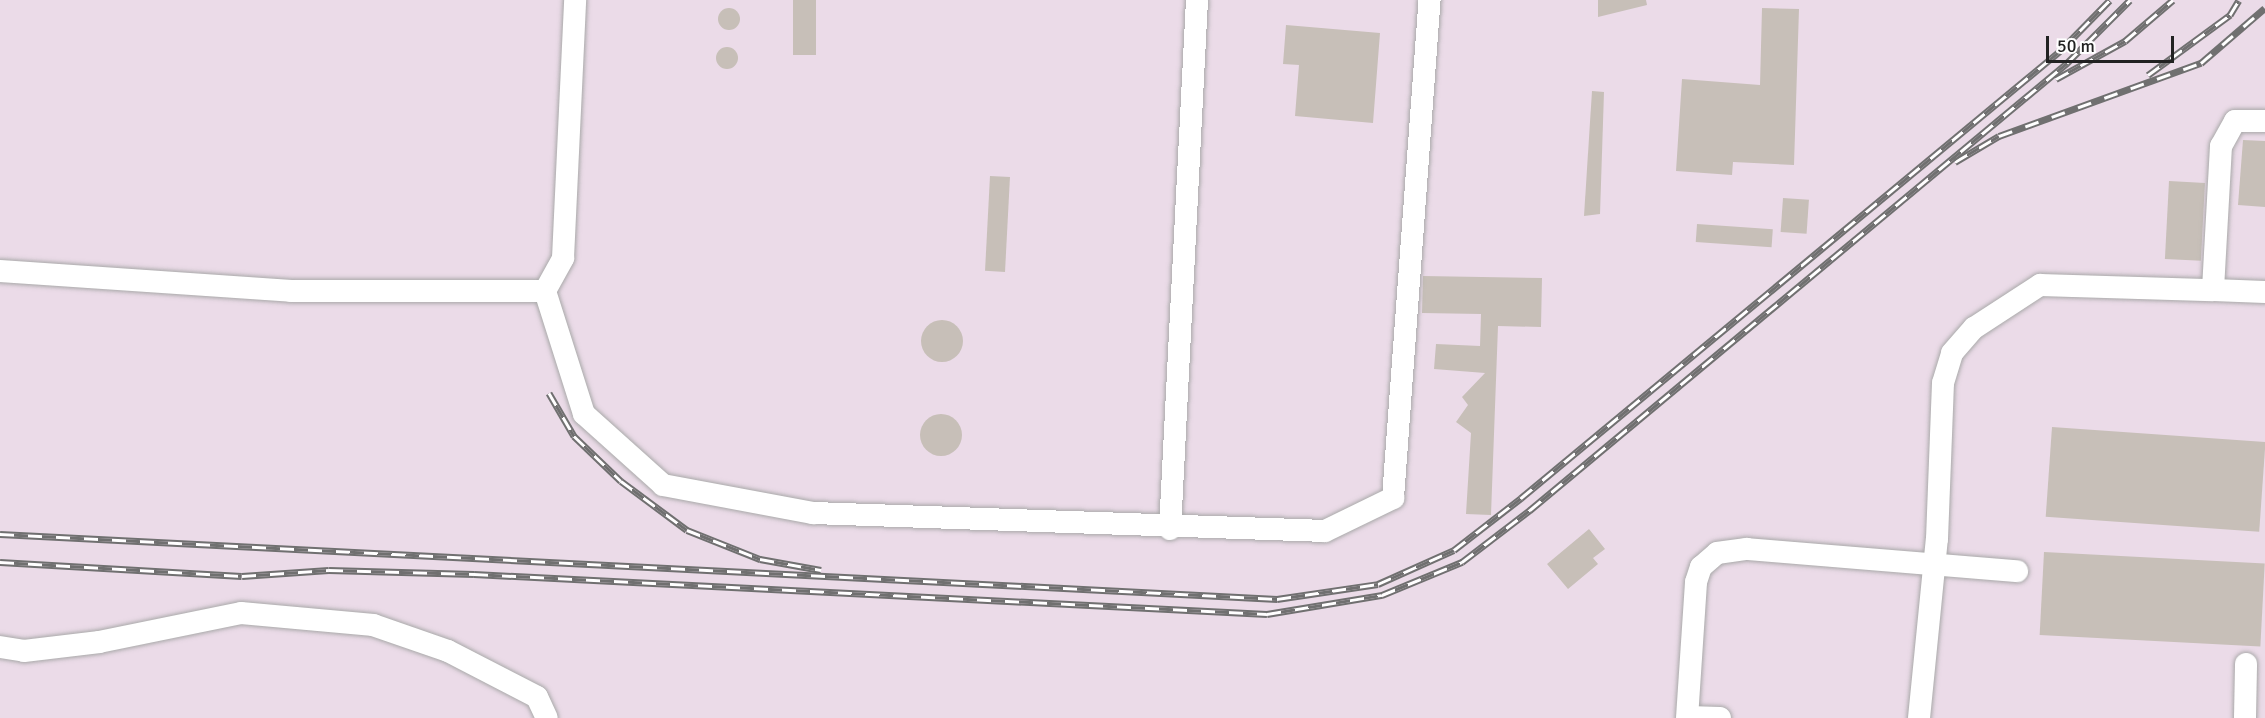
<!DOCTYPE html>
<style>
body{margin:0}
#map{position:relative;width:2265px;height:718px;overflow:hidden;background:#f2efe9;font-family:Signika,sans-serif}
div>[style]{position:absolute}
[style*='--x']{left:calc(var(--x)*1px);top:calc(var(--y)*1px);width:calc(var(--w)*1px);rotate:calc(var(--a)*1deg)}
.industrial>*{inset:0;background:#ebdbe8;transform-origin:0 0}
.building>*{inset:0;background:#c7bfb8;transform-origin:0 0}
.round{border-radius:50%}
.roads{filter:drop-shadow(0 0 2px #a9a9a9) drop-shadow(0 0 2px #a9a9a9)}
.minor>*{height:22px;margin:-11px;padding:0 11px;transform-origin:11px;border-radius:11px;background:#fff}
.rail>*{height:7px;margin-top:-3.5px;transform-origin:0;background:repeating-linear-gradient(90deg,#fff 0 14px,#707070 0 28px);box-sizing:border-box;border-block:2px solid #707070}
span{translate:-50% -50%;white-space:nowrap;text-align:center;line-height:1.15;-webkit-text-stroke:5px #fff;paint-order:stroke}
.scale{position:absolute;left:2046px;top:36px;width:128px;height:27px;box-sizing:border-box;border:3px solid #222;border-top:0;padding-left:8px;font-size:18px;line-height:21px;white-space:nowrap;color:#222;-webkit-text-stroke:4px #fff;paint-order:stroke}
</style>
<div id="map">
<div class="industrial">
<div style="left:0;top:0;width:2265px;height:718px"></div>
</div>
<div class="building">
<div style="left:793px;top:0;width:23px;height:55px"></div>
<div style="clip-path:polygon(1598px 0,1646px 0,1647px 5px,1598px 17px)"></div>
<div class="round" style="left:718px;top:8px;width:22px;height:22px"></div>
<div style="clip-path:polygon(1762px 8px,1799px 9px,1794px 165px,1733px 162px,1732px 175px,1676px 171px,1682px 79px,1760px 85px)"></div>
<div style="clip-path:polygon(1286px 25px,1380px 33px,1373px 123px,1295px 116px,1299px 65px,1283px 64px)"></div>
<div class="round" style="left:716px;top:47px;width:22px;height:22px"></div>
<div style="clip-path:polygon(1592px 91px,1604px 92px,1600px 214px,1584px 216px)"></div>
<div style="clip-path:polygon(2243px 140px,2265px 141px,2265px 207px,2238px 205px)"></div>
<div style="left:990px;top:176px;width:20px;height:95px;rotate:3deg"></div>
<div style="left:2169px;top:181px;width:36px;height:78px;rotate:3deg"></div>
<div style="left:1783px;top:198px;width:26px;height:34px;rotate:4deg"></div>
<div style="left:1697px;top:224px;width:76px;height:18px;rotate:4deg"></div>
<div style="clip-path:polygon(1423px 276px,1542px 278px,1541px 327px,1498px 326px,1491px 515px,1466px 514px,1471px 433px,1456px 422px,1468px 405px,1462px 397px,1485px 373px,1434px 369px,1436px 344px,1480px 346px,1481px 314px,1422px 313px)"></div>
<div class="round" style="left:921px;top:320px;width:42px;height:42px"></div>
<div class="round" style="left:920px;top:414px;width:42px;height:42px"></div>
<div style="left:2052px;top:427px;width:214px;height:90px;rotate:4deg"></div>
<div style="clip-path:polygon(1589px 529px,1605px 549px,1593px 558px,1598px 564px,1568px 589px,1547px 564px)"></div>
<div style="left:2044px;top:552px;width:221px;height:83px;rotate:3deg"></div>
</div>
<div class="roads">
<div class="minor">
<div style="--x:2265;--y:121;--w:30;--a:180"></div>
<div style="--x:2235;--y:121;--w:29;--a:119"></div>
<div style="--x:2221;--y:146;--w:144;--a:93.2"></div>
<div style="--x:2213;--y:290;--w:52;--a:2.2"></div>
<div style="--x:0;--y:271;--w:292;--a:3.9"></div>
<div style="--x:291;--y:291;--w:254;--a:0"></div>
<div style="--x:545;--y:291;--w:129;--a:72.4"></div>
<div style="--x:584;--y:414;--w:106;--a:41.9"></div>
<div style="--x:663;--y:485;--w:153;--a:10.6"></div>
<div style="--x:813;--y:513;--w:512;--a:2.01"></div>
<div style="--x:1325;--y:531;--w:76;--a:-25.9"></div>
<div style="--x:1393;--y:498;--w:499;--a:-85.8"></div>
<div style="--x:545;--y:291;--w:38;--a:-61"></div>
<div style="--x:563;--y:258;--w:258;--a:-87.3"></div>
<div style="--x:1170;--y:529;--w:530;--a:-87.08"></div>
<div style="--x:0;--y:647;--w:24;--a:9"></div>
<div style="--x:24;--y:651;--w:76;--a:-6.8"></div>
<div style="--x:99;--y:642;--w:145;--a:-11.5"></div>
<div style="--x:241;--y:613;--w:133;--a:5.2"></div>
<div style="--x:373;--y:625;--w:79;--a:19.1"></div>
<div style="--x:448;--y:651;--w:100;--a:27.3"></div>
<div style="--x:537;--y:697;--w:23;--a:65"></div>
<div style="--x:1688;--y:717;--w:32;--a:2"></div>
<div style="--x:1687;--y:718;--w:136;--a:-86.2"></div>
<div style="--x:1696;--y:582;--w:16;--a:-72"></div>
<div style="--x:1701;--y:567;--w:21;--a:-41"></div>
<div style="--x:1717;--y:553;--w:30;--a:-8"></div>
<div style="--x:1747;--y:549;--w:271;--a:4.7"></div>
<div style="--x:1919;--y:718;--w:180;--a:-84.3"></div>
<div style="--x:1937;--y:539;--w:156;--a:-87.8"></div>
<div style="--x:1943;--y:383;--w:31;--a:-73"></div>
<div style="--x:1952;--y:353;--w:33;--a:-49"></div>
<div style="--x:1974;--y:328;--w:79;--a:-33.1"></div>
<div style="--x:2040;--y:285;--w:173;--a:1.7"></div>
<div style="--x:2245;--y:718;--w:54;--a:-88.9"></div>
</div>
</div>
<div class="rail">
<div style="--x:2148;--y:75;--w:102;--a:-36.2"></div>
<div style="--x:2230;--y:15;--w:17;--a:-59"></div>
<div style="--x:2056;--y:79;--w:79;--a:-28.8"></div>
<div style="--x:2125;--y:41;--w:63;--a:-40.5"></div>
<div style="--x:1955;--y:162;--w:51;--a:-30.6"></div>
<div style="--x:1999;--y:136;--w:215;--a:-19.9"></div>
<div style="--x:2201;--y:63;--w:84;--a:-40.7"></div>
<div style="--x:549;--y:393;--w:50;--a:59.8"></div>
<div style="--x:574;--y:436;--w:65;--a:43.8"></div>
<div style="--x:621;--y:481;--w:82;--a:36.6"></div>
<div style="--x:687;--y:530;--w:79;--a:21.7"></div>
<div style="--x:760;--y:559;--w:62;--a:10.2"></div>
<div style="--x:0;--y:534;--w:1279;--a:2.91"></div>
<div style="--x:1277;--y:599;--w:102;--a:-8.4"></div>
<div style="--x:1378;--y:584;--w:83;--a:-24.1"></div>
<div style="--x:1454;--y:550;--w:85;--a:-37.8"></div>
<div style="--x:1521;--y:498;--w:700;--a:-39.67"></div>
<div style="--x:2060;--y:51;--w:71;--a:-45.6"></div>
<div style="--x:0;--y:562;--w:242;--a:3.3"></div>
<div style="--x:242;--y:576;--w:87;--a:-3.9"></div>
<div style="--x:329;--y:570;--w:145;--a:1.6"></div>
<div style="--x:474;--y:574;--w:794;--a:2.89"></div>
<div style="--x:1267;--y:614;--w:117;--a:-9.4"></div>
<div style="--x:1382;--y:595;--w:87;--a:-22.4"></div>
<div style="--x:1462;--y:562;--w:86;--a:-37.4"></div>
<div style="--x:1530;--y:510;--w:699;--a:-39.77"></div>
<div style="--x:2067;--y:63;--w:89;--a:-45"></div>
</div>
<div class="scale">50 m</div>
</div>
